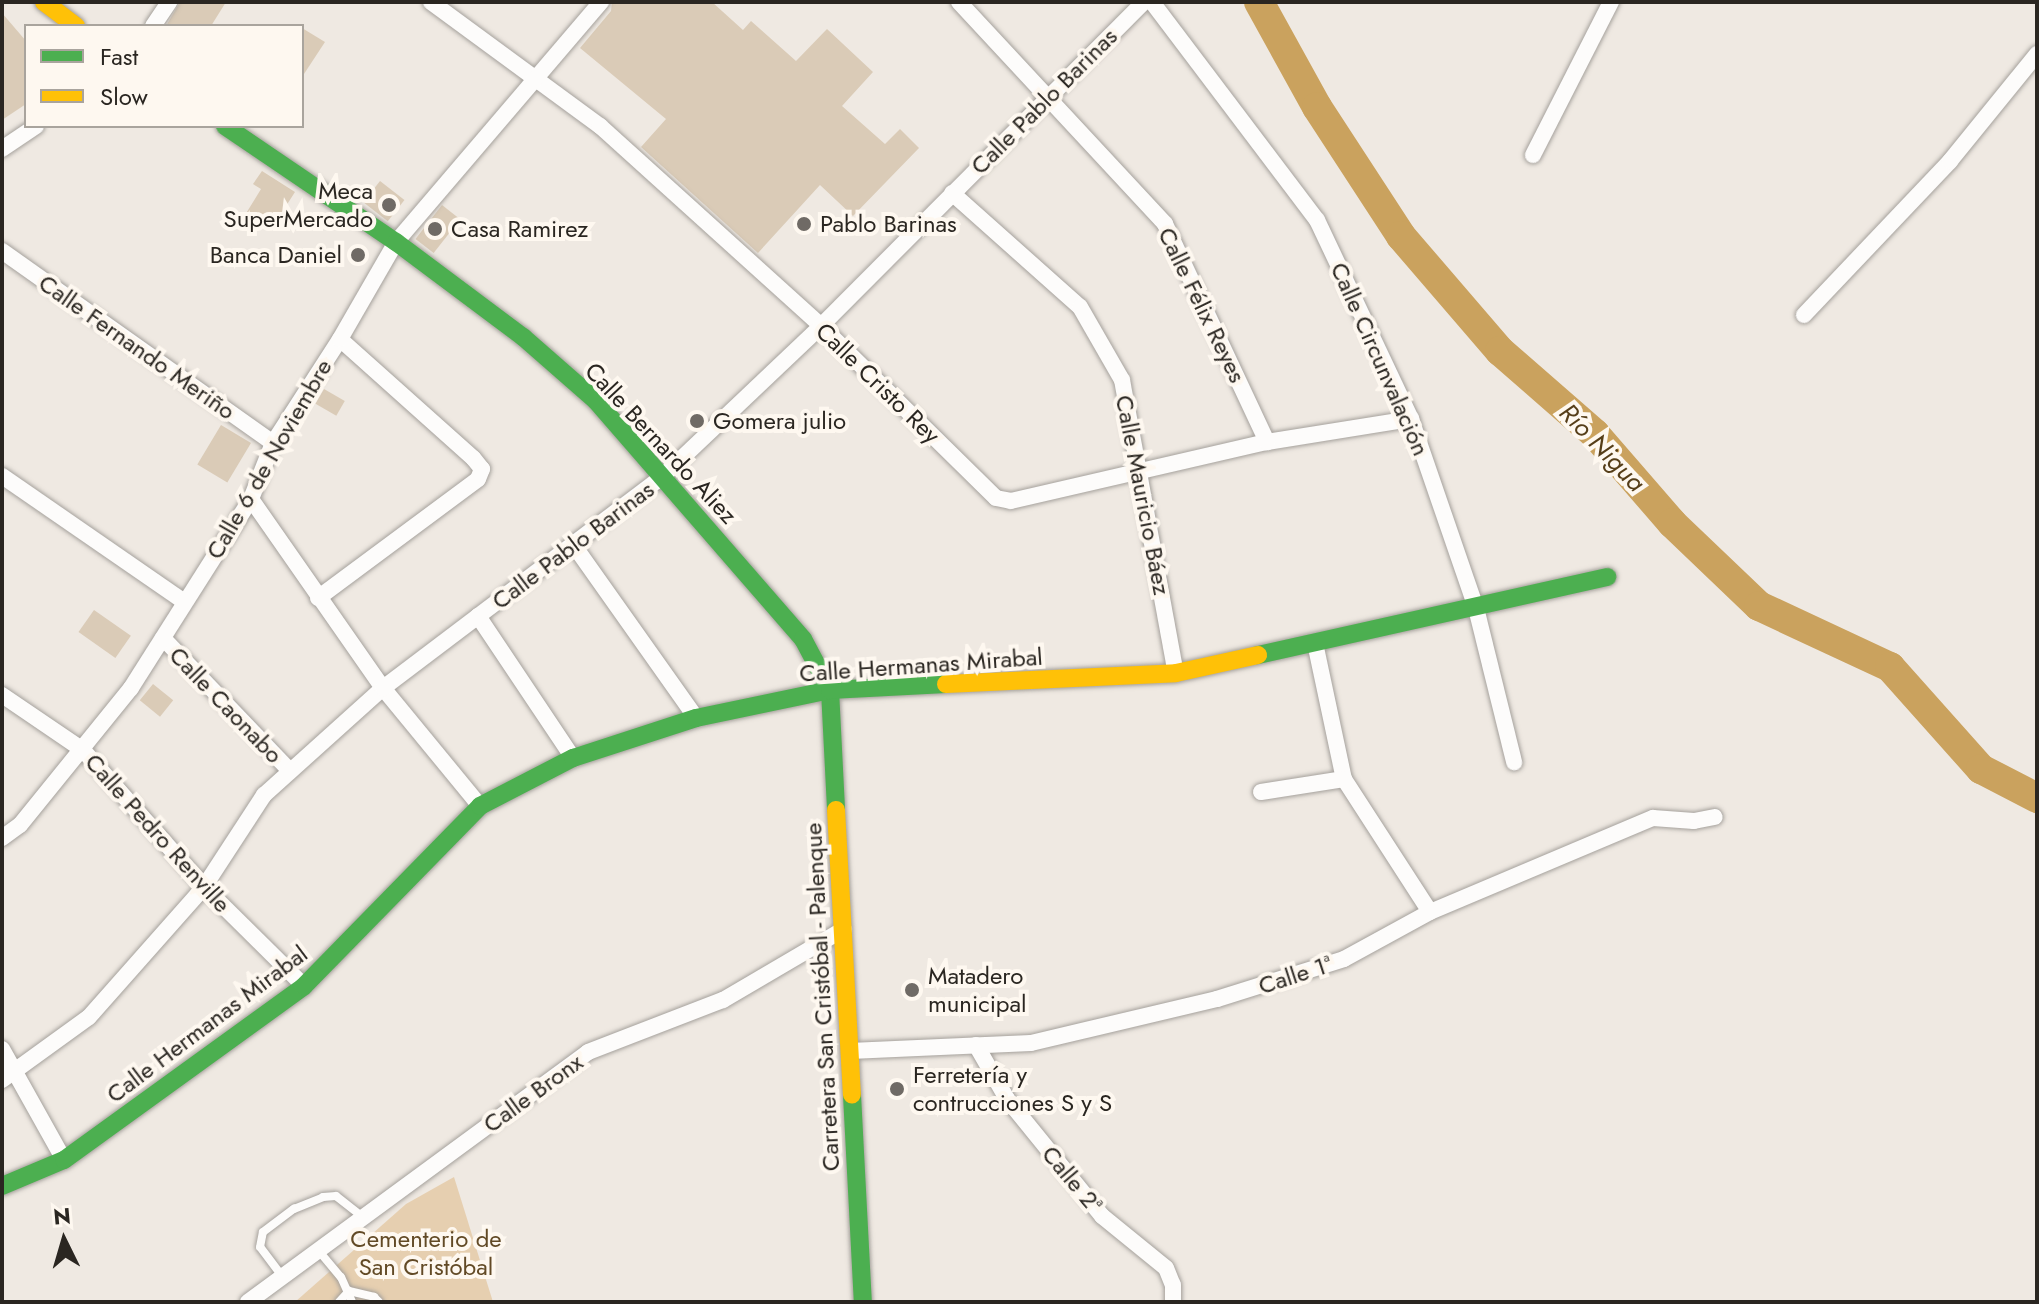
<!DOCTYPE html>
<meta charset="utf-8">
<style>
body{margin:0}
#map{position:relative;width:2039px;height:1304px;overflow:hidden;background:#efe9e2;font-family:Jost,sans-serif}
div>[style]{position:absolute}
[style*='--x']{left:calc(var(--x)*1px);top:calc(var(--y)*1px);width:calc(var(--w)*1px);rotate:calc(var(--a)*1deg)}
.green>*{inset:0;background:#e6cfb0}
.river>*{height:30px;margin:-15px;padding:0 15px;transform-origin:15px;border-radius:15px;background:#caa25e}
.building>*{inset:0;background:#dacbb7;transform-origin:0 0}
.roads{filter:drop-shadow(0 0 2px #a5a19c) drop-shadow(0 0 2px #a5a19c)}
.lane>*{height:8px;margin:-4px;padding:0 4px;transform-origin:4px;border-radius:4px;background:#fdfcfb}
.street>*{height:16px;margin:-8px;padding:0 8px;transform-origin:8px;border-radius:8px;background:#fdfcfb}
.fast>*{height:18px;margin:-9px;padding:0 9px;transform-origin:9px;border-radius:9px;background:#4caf50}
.slow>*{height:18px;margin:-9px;padding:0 9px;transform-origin:9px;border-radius:9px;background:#ffc107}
.dots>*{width:22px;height:22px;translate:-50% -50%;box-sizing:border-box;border:4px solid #fef8f0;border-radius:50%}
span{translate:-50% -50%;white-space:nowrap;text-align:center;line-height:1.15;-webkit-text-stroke:8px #fef8f0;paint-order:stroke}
.street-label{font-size:24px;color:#2a2621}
.poi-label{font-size:24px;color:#2a2621}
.right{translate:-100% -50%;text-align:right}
.left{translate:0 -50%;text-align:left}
.park-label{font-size:24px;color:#624a26}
.water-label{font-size:26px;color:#563e19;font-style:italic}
.frame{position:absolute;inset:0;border:4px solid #2a2621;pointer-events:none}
.legend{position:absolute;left:24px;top:24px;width:280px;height:104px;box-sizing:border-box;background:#fef8f0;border:2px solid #a9a49d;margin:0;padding:10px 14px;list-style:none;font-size:24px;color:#2a2621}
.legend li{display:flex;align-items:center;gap:16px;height:40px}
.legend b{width:40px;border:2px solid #a9a49d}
.north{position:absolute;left:24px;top:1200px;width:80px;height:80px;-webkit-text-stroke:6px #fef8f0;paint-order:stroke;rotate:355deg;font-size:22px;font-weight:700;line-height:32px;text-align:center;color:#2a2621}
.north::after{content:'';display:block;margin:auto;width:28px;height:36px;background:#2a2621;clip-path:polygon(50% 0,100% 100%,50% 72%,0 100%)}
</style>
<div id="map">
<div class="green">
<div style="clip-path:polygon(454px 1177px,493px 1302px,295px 1302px,406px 1204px)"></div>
</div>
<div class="river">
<div style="--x:1259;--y:2;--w:120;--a:61.1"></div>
<div style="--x:1317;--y:107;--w:154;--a:56.9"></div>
<div style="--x:1401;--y:236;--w:152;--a:49.3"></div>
<div style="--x:1500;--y:351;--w:126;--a:41.1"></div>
<div style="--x:1595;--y:434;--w:118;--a:49.1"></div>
<div style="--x:1672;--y:523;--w:120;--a:43.7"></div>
<div style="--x:1759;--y:606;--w:145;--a:25"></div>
<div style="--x:1890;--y:667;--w:137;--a:48.3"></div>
<div style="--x:1981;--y:769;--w:63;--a:27.4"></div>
</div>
<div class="building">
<div style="clip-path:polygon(180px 2px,226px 2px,211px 26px,166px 26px)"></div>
<div style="clip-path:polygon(612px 2px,712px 2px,743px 30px,751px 21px,796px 61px,827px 29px,873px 72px,842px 106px,885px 144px,900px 129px,919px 148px,853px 216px,820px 185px,758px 253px,641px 147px,666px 119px,580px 48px,611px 11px)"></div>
<div style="clip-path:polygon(2px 13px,26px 41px,26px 104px,2px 120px)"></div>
<div style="clip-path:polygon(302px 28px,325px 42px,302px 77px)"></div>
<div style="clip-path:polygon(262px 171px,295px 192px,270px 231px,245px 215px,261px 189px,253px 184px)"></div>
<div style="left:380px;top:181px;width:31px;height:27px;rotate:38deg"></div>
<div style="left:442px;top:205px;width:23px;height:43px;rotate:38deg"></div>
<div style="left:324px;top:389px;width:24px;height:17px;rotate:30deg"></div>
<div style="left:221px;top:425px;width:35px;height:46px;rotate:31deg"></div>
<div style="left:94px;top:610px;width:45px;height:27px;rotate:35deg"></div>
<div style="left:153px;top:684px;width:26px;height:21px;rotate:39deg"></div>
</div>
<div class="roads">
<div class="lane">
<div style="--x:318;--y:1250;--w:35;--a:50"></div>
<div style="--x:341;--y:1277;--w:27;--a:66"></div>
<div style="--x:282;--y:1276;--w:36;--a:-127"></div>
<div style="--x:260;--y:1247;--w:15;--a:-79"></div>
<div style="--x:263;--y:1232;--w:39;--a:-37"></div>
<div style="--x:294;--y:1209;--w:31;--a:-22"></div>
<div style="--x:323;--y:1197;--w:13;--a:-4"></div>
<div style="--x:336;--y:1196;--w:33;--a:38"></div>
<div style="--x:339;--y:1302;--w:15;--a:-48"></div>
<div style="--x:349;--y:1291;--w:26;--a:13"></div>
<div style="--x:374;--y:1297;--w:7;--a:45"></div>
</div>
<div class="street">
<div style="--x:431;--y:2;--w:210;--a:36.3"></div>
<div style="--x:600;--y:126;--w:298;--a:42.1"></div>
<div style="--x:821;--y:326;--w:245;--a:44.5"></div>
<div style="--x:996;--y:498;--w:15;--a:11"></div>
<div style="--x:1011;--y:501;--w:263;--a:-13"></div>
<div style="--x:1267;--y:442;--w:146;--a:-9.1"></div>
<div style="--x:959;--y:2;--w:303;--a:47.1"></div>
<div style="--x:1165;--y:224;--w:241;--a:64.9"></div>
<div style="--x:1152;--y:2;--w:273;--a:52.9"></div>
<div style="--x:1317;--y:220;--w:220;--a:64.7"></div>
<div style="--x:1411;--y:419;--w:200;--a:71"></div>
<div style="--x:1476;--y:608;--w:159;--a:76.1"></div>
<div style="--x:153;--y:26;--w:29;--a:-56"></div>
<div style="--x:2;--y:149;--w:41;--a:-34.1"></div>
<div style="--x:1533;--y:155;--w:172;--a:-63"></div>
<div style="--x:952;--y:193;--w:171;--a:41.7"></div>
<div style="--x:1080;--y:307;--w:84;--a:60.1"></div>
<div style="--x:1122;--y:380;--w:298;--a:79.6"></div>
<div style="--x:2;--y:251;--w:332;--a:35.3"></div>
<div style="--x:1804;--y:315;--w:212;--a:-46.5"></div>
<div style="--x:1950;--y:161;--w:138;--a:-50.9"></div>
<div style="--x:2;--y:476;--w:220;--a:34.6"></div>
<div style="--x:251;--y:499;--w:231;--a:55.1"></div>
<div style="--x:383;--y:688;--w:153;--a:50.6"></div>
<div style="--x:573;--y:544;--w:213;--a:54.7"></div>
<div style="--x:318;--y:598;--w:199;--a:-36.6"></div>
<div style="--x:478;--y:479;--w:11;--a:-68"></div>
<div style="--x:482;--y:469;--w:14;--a:-129"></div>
<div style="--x:473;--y:458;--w:178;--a:-138.2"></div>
<div style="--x:478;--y:616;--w:171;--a:56.2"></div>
<div style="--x:163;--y:638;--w:184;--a:46.3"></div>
<div style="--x:1315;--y:643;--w:139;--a:78"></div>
<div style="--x:1344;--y:779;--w:158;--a:57.1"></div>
<div style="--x:2;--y:695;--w:98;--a:34.2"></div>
<div style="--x:83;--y:750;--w:183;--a:48.5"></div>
<div style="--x:204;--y:887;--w:141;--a:44.7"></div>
<div style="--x:1261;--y:792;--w:84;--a:-8.9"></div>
<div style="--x:2;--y:838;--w:22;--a:-36"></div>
<div style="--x:20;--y:825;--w:176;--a:-51"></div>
<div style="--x:131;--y:688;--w:224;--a:-57.6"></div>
<div style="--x:251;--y:499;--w:60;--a:-68.6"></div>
<div style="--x:273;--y:443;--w:124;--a:-57.2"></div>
<div style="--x:340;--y:339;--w:112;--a:-60"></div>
<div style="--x:396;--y:242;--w:316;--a:-49.5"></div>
<div style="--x:976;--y:1045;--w:62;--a:60.1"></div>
<div style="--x:1007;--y:1099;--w:151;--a:50.9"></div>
<div style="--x:1102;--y:1216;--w:82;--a:39.1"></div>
<div style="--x:1166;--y:1268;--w:18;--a:68"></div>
<div style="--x:1173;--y:1285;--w:17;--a:90"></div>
<div style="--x:2;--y:1049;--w:127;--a:60.8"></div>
<div style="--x:850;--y:1051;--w:181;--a:-2.5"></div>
<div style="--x:1031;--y:1043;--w:191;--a:-13.3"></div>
<div style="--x:1217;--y:999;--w:133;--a:-17.5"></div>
<div style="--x:1344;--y:959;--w:98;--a:-28.7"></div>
<div style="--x:1430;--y:912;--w:242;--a:-22.9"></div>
<div style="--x:1653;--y:818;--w:41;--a:4.2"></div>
<div style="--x:1694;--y:821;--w:21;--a:-11"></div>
<div style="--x:2;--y:1080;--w:107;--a:-35.9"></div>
<div style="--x:89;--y:1017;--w:174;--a:-48.5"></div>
<div style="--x:204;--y:887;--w:110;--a:-56.9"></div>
<div style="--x:264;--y:795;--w:160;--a:-42"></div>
<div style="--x:383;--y:688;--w:351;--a:-37.1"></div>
<div style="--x:663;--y:476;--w:218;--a:-43.5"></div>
<div style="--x:821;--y:326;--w:457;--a:-45.1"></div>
<div style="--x:248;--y:1302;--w:422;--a:-36.3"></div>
<div style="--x:588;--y:1052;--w:145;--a:-21.1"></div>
<div style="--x:723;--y:1000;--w:140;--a:-30.4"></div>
</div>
<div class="fast">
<div style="--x:225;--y:126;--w:207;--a:34.2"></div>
<div style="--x:396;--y:242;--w:159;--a:36.8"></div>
<div style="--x:523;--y:337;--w:97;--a:41.2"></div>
<div style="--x:596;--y:401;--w:315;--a:49"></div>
<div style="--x:803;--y:639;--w:58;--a:62.1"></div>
<div style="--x:830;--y:690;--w:120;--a:87.1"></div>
<div style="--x:1258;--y:655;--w:358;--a:-12.6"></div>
<div style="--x:852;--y:1095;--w:207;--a:87"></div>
<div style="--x:2;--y:1186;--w:67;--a:-22.8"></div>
<div style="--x:64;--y:1160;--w:296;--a:-35.9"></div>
<div style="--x:304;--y:986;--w:252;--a:-45.6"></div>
<div style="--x:480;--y:806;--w:105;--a:-27.3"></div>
<div style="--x:573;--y:758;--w:129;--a:-18"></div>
<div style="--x:696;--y:718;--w:137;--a:-11.8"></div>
<div style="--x:830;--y:690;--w:116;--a:-3"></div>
</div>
<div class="slow">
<div style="--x:44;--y:2;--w:40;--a:37"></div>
<div style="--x:946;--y:684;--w:230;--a:-2.7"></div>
<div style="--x:1176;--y:673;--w:84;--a:-12.4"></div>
<div style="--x:836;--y:810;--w:285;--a:86.8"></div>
</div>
</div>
<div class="dots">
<div style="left:389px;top:205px;background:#6f6a65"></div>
<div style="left:804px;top:224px;background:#6f6a65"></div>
<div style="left:435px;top:229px;background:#6f6a65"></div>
<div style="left:358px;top:255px;background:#6f6a65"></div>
<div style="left:697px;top:421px;background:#6f6a65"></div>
<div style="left:912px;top:990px;background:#6f6a65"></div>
<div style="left:897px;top:1089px;background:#6f6a65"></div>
</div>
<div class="street-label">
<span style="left:1044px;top:101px;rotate:-45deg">Calle Pablo Barinas</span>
<span style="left:1202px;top:305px;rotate:64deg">Calle Félix Reyes</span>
<span style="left:137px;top:347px;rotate:35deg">Calle Fernando Meriño</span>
<span style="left:1380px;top:359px;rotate:66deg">Calle Circunvalación</span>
<span style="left:878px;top:383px;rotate:44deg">Calle Cristo Rey</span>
<span style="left:661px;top:443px;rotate:47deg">Calle Bernardo Aliez</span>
<span style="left:269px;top:459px;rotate:-60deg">Calle 6 de Noviembre</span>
<span style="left:1143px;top:495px;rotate:79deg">Calle Mauricio Báez</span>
<span style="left:573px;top:545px;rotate:-37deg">Calle Pablo Barinas</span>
<span style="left:921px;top:665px;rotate:-4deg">Calle Hermanas Mirabal</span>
<span style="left:226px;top:705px;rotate:46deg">Calle Caonabo</span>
<span style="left:158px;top:833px;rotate:48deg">Calle Pedro Renville</span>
<span style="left:1295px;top:975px;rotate:-18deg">Calle 1ª</span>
<span style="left:822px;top:997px;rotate:-93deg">Carretera San Cristóbal - Palenque</span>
<span style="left:207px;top:1024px;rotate:-37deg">Calle Hermanas Mirabal</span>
<span style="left:533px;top:1093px;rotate:-36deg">Calle Bronx</span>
<span style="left:1072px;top:1179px;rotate:50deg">Calle 2ª</span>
</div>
<div class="poi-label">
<span class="right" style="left:373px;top:205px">Meca<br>SuperMercado</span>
<span class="left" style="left:820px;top:224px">Pablo Barinas</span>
<span class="left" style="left:451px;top:229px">Casa Ramirez</span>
<span class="right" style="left:342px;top:255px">Banca Daniel</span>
<span class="left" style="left:713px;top:421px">Gomera julio</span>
<span class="left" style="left:928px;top:990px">Matadero<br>municipal</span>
<span class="left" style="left:913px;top:1089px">Ferretería y<br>contrucciones S y S</span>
</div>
<div class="park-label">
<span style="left:426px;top:1253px">Cementerio de<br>San Cristóbal</span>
</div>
<div class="water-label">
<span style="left:1602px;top:448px;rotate:46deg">Río Nigua</span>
</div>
<div class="frame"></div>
<ul class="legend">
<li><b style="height:10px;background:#4caf50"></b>Fast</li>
<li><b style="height:10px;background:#ffc107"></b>Slow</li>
</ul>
<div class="north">N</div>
</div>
